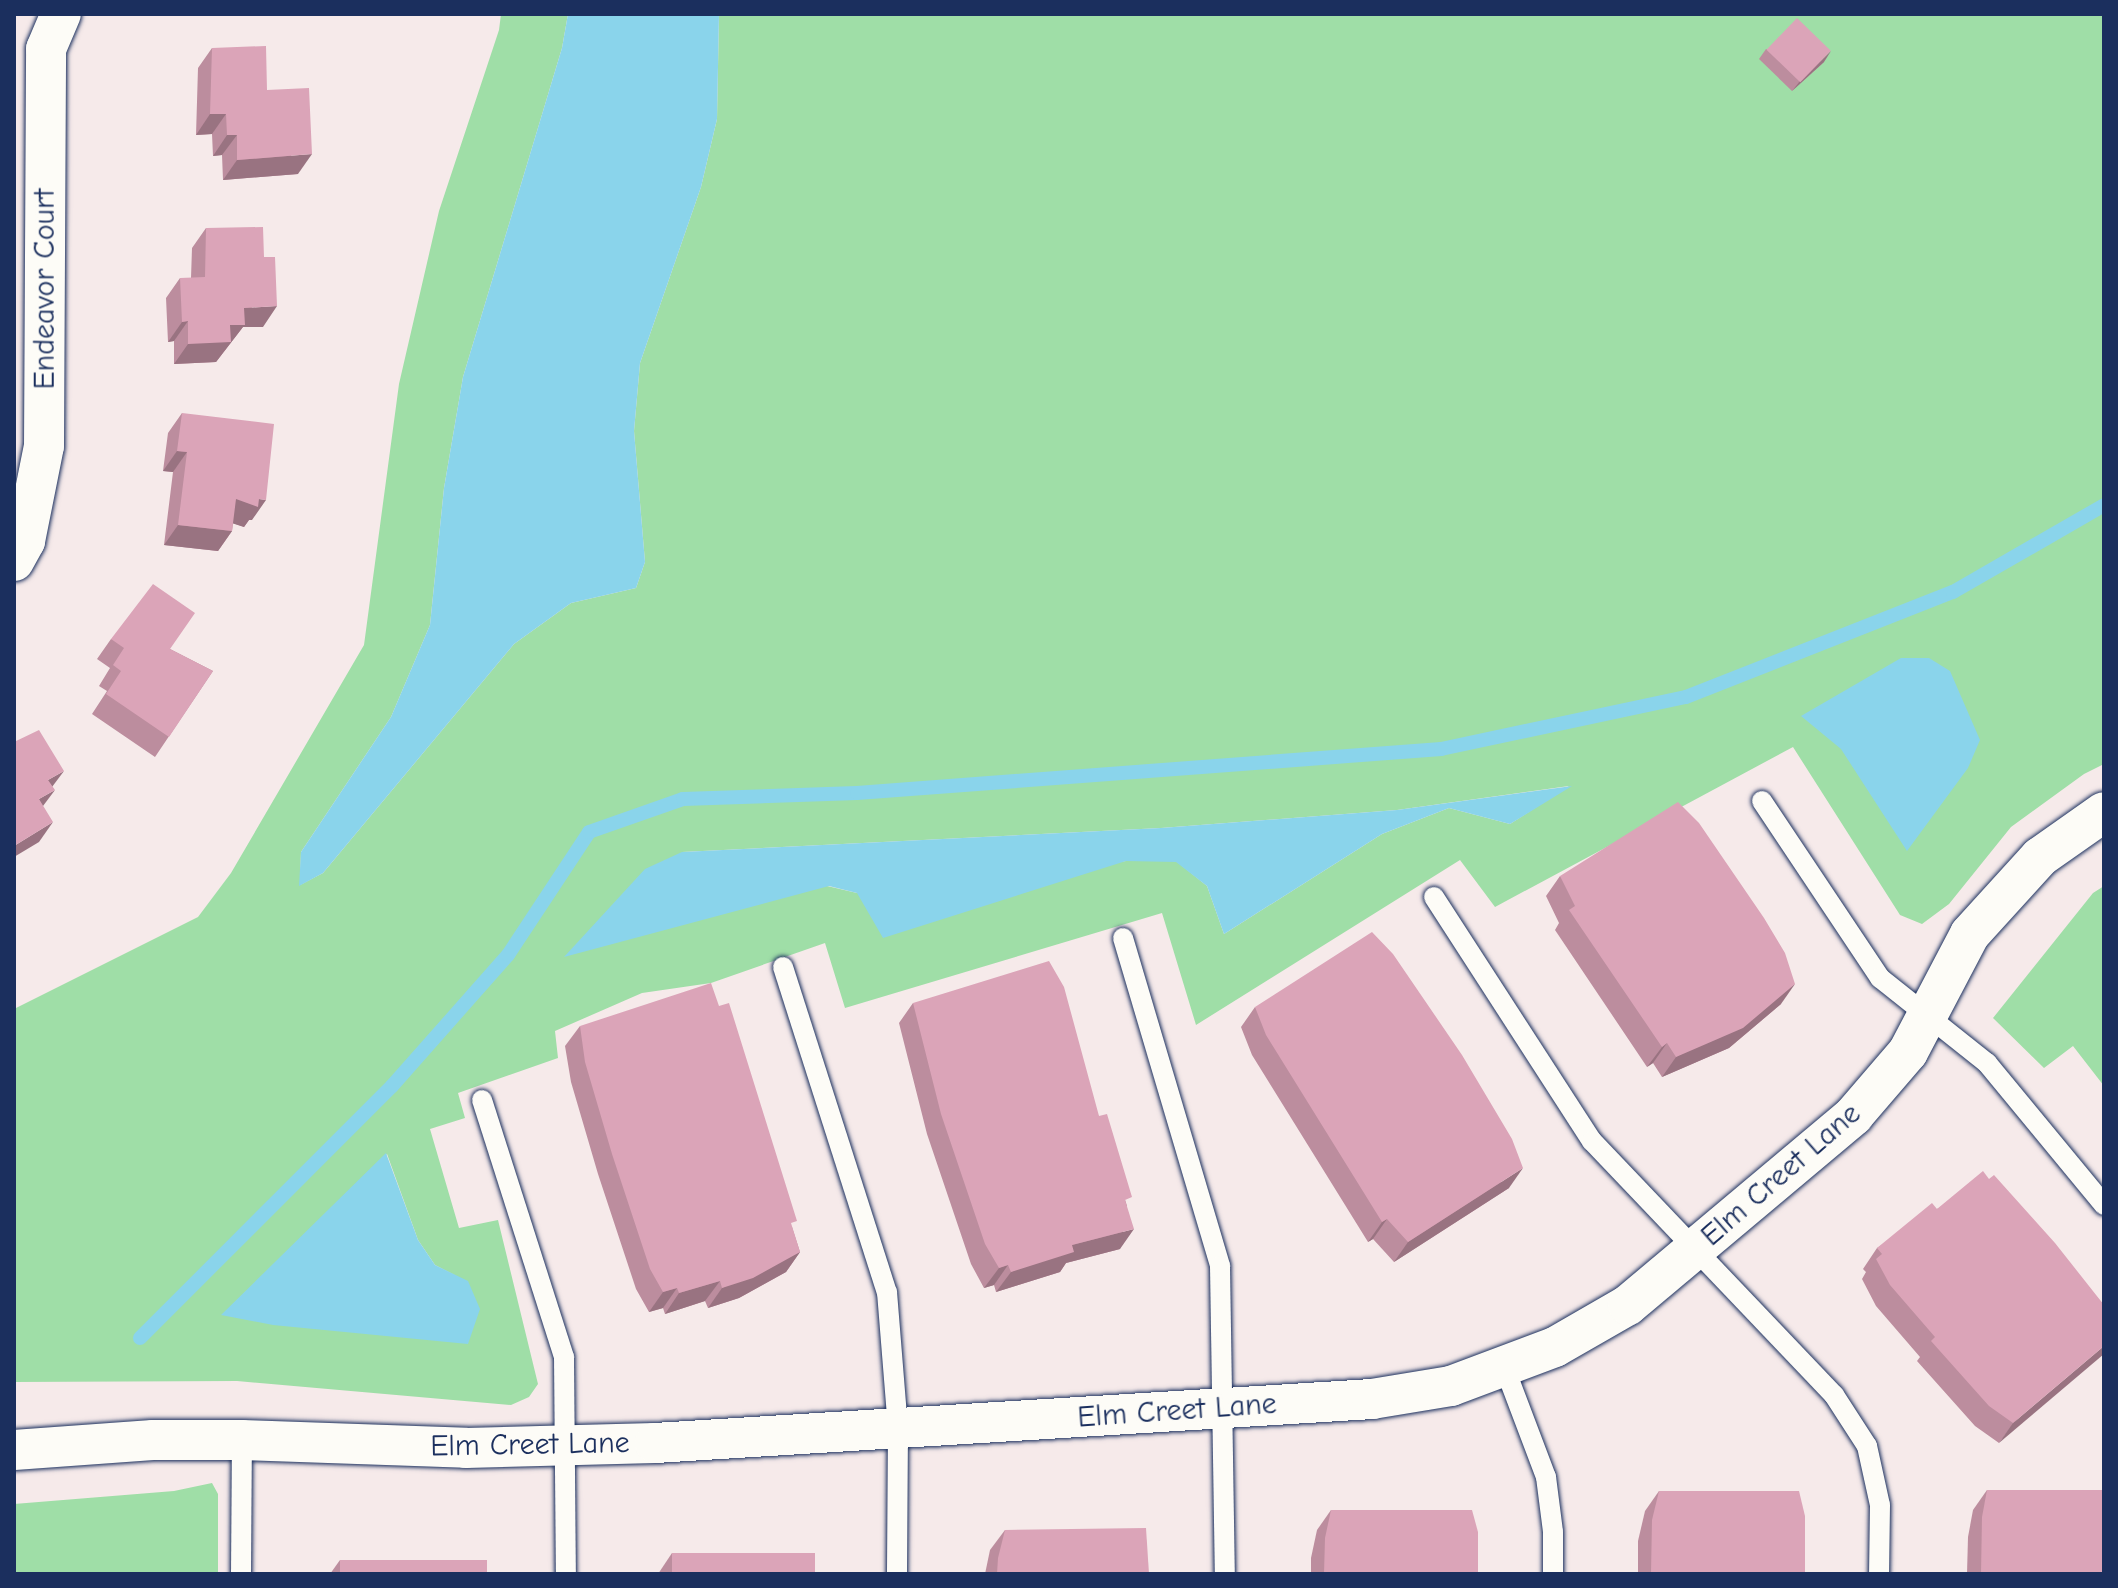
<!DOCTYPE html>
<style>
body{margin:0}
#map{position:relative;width:2118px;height:1588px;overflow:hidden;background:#f6eaea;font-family:"Comic Neue",sans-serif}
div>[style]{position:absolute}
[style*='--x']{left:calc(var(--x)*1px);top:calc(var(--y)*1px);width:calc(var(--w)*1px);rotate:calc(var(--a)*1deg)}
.green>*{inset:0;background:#9fdea7}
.water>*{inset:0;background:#8ad4eb}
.stream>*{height:14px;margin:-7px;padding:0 7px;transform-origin:7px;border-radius:7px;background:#8ad4eb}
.roads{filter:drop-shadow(0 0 2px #1b2f5e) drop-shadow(0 0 2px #1b2f5e)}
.lane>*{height:20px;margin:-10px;padding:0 10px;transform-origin:10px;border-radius:10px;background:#fdfcf7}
.street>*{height:40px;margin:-20px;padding:0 20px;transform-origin:20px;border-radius:20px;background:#fdfcf7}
.wall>*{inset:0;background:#bc8d9e}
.shaded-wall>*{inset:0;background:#997381}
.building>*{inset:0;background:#dba4b8;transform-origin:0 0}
span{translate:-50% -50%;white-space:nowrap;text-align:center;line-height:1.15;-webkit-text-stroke:6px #fdfcf7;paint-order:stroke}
.street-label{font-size:30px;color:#1b2f5e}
.frame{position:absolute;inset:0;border:16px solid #1b2f5e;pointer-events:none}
</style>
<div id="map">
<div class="green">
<div style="clip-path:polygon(evenodd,501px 14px,568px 14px,562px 48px,463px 377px,444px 488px,430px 625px,391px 717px,301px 852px,300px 885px,323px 873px,514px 644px,571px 603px,636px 588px,645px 562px,634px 431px,640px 363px,701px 187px,717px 119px,719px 14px,2104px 14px,2104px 764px,2084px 774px,2011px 827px,1949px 904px,1922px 924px,1900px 915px,1793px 747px,1495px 907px,1460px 860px,1196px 1025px,1162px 913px,845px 1008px,825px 943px,711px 983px,642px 993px,555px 1031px,558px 1058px,458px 1093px,465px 1118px,430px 1129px,459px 1228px,498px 1220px,538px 1384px,529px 1397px,511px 1405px,237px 1381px,14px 1382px,14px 1009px,198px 917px,231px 873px,364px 645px,399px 384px,439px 211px,499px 30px,501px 14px,1569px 786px,1510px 824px,1449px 808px,1382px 834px,1224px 934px,1207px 886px,1176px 861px,1126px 861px,857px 893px,682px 852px,1161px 828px,1397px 810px,1569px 786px,501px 14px,387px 1154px,418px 1240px,435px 1265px,468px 1282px,222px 1315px,387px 1154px)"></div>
<div style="clip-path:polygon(2104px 886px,2104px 1086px,2073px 1046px,2044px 1068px,1993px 1018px,2093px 893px)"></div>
<div style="clip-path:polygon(212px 1483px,218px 1494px,218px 1574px,14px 1574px,14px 1504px,174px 1491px)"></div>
</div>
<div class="water">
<div style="clip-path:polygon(568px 14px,719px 14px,717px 119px,701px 187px,640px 363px,634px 431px,645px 562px,636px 588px,571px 603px,514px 644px,323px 873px,299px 886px,301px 852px,391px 717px,430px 625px,444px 488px,463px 377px,562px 48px)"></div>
<div style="clip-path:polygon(1901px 658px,1929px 658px,1950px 671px,1980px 740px,1968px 768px,1907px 851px,1841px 749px,1801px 716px)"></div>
<div style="clip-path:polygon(1572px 786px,1510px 824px,1449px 808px,1382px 834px,1224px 934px,1207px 886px,1176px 862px,1126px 861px,883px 938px,857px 893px,829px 886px,564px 957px,645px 869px,682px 852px,1161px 828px,1397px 810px)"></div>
<div style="clip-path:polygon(386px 1153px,418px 1240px,435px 1265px,468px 1281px,480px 1309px,468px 1344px,273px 1325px,221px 1315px)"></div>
</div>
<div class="stream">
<div style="--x:140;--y:1338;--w:356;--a:-45"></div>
<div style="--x:392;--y:1086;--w:175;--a:-48.5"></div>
<div style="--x:508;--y:955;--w:147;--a:-56.6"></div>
<div style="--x:589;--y:832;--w:100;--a:-19.3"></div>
<div style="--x:683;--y:799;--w:174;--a:-2"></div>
<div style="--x:857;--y:793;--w:586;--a:-4.31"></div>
<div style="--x:1441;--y:749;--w:250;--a:-12"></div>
<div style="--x:1686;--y:697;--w:287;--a:-21.5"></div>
<div style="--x:1953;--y:592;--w:174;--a:-29.9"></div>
</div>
<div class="roads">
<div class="lane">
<div style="--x:1762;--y:801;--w:213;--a:56.3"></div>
<div style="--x:1880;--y:978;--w:137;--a:38.5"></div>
<div style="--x:1987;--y:1063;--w:184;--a:50.5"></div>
<div style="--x:1434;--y:897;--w:291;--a:57.1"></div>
<div style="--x:1592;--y:1141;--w:351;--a:46.4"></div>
<div style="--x:1834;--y:1395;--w:61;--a:57.1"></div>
<div style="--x:1867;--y:1446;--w:60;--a:77.6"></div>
<div style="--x:1880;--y:1505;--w:69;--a:90.8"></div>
<div style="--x:1123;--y:938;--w:342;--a:73.5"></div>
<div style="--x:1220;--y:1266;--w:308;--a:89.1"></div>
<div style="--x:783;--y:967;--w:341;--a:72.3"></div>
<div style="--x:887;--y:1292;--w:136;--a:85.4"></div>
<div style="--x:898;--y:1428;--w:146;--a:90.4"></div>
<div style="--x:482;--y:1100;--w:270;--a:72.3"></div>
<div style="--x:564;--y:1357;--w:217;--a:89.5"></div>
<div style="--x:1504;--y:1366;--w:119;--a:69.3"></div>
<div style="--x:1546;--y:1477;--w:55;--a:82.7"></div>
<div style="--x:1553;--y:1532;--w:42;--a:90"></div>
<div style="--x:241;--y:1574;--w:134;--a:-89.6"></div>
</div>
<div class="street">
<div style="--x:14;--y:561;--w:23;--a:-61"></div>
<div style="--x:25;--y:541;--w:97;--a:-78.7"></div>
<div style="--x:44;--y:446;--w:397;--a:-89.7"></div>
<div style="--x:46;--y:49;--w:38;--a:-67"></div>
<div style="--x:14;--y:1450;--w:139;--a:-4.1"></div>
<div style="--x:153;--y:1440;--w:89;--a:0"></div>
<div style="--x:242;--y:1440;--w:224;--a:2"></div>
<div style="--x:466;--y:1448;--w:189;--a:-1.5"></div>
<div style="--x:655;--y:1443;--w:718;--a:-3.51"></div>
<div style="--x:1372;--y:1399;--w:80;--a:-9.3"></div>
<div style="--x:1451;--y:1386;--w:111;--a:-20.6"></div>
<div style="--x:1555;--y:1347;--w:84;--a:-29.9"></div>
<div style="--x:1628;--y:1305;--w:294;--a:-40"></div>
<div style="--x:1853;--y:1116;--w:84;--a:-49.3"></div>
<div style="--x:1908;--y:1052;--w:133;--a:-62.3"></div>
<div style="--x:1970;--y:934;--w:104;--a:-47.7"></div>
<div style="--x:2040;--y:857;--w:78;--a:-35.1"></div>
</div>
</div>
<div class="wall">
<div style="clip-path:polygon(212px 48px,267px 90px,298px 174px,223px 180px,222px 155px,213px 156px,212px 134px,196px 135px,198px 68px)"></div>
<div style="clip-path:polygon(1766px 49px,1824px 62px,1792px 91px,1759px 59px)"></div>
<div style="clip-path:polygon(206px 228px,263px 327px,243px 327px,216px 362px,174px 364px,174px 341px,168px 342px,166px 298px,180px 278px,191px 278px,192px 248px)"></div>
<div style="clip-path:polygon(182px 413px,252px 520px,249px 520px,244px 527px,233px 523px,232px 531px,218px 551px,164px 545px,173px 472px,163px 471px,168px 433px)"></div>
<div style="clip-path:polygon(111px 639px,170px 649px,213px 671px,155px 757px,92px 714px,107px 691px,99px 686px,110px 668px,97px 659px)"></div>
<div style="clip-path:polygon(1560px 876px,1781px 1004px,1729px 1048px,1662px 1077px,1653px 1063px,1647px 1067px,1555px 930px,1559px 923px,1546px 896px)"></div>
<div style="clip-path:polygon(913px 1003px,1099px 1116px,1127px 1206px,1120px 1249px,1066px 1263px,1060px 1272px,996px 1292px,994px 1285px,984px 1288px,971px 1264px,927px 1134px,899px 1023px)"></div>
<div style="clip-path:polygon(1255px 1007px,1509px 1188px,1394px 1262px,1373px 1239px,1368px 1242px,1252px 1055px,1241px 1027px)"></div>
<div style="clip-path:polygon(580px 1026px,792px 1227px,800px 1252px,786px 1272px,739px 1298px,708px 1308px,705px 1301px,665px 1314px,663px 1308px,649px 1312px,636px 1289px,598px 1174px,571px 1082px,565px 1046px)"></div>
<div style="clip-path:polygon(1989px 1179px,2104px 1305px,1999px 1443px,1975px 1426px,1917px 1361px,1920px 1357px,1876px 1306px,1862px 1279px,1866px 1272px,1863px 1269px,1877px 1248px,1937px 1209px)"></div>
<div style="clip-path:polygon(1987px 1490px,2104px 1574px,1967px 1574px,1968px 1537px,1973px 1510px)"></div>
<div style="clip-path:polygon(1659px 1491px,1805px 1574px,1638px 1574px,1638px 1541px,1645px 1511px)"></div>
<div style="clip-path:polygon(1331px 1510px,1478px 1574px,1311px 1574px,1311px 1558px,1317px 1530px)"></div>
<div style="clip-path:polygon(1005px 1530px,1149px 1574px,985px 1574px,990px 1550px)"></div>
<div style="clip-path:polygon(672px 1553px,820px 1574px,658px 1574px)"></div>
<div style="clip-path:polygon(340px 1560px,340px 1574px,330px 1574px)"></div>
</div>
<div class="shaded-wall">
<div style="clip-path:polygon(1831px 51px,1824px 62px,1792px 91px,1800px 81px)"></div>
<div style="clip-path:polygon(210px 114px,226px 114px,212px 134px,196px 135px)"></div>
<div style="clip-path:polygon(227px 135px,237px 135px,222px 155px,213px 156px)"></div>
<div style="clip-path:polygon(312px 154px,298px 174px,223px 180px,237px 160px)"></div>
<div style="clip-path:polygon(277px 306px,263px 327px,243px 327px,216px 362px,174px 364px,188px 344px,230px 325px,244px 308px)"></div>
<div style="clip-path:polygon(188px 321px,174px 341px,168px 342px,182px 322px)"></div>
<div style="clip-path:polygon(177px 451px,187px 452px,173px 472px,163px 471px)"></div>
<div style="clip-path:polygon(236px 499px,259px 499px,266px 500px,252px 520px,249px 520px,244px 527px,222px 520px)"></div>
<div style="clip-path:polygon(178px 525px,232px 531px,218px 551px,164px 545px)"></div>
<div style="clip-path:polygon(64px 771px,49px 791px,48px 780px)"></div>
<div style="clip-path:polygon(55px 790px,40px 810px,39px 799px)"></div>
<div style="clip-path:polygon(53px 822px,39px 842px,14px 857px,14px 846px)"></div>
<div style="clip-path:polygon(1795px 984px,1781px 1004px,1729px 1048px,1662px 1077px,1676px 1057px)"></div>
<div style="clip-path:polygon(1667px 1043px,1653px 1063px,1647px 1067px,1662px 1047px)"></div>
<div style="clip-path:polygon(1523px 1168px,1509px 1188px,1394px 1262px,1408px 1242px)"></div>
<div style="clip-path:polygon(1387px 1219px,1373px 1239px,1368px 1242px,1382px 1222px)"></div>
<div style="clip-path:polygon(1134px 1229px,1120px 1249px,1066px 1263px,1060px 1272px,996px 1292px,1011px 1272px,1072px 1245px)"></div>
<div style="clip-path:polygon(800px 1252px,786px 1272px,739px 1298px,708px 1308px,722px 1288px)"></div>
<div style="clip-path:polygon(1008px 1265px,994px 1285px,984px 1288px,999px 1268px)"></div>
<div style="clip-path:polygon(720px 1281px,705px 1301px,665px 1314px,679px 1293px)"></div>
<div style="clip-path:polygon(677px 1288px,663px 1308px,649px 1312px,663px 1292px)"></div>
<div style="clip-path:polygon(2104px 1346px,2104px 1354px,1999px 1443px,2013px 1423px)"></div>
</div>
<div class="building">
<div style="left:1797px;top:18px;width:47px;height:44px;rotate:44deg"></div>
<div style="clip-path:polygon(266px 46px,267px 90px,309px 88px,312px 154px,237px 160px,237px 135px,227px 135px,226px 114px,210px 114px,212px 48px)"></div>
<div style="clip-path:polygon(263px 227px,264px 257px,275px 257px,277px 306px,244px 308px,245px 325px,230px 325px,231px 342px,188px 344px,188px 321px,182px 322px,180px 278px,205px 277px,206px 228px)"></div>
<div style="clip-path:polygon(182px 413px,274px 424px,266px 500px,259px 499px,258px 507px,236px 499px,232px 531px,178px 525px,187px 452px,177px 451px)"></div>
<div style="clip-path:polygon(153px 584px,195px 613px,170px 649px,213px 671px,169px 737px,106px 694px,121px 671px,113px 665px,124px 648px,111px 639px)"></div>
<div style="clip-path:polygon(39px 730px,64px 771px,48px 780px,55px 790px,39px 799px,53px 822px,14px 846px,14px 742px)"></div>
<div style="clip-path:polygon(1678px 802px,1699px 823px,1764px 918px,1785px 953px,1795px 984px,1743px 1028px,1676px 1057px,1667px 1043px,1662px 1047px,1569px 910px,1575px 906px,1560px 876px)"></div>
<div style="clip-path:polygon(1372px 932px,1393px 954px,1462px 1055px,1512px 1139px,1523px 1168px,1408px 1242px,1387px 1219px,1382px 1222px,1266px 1035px,1255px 1007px)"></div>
<div style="clip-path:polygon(1049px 961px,1064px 987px,1099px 1116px,1107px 1114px,1132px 1197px,1125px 1200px,1134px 1229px,1072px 1245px,1074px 1252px,1011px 1272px,1008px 1265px,999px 1268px,985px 1244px,941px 1114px,913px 1003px)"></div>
<div style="clip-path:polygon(711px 983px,719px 1006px,729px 1003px,797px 1221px,791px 1223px,800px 1252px,753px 1278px,722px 1288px,720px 1281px,679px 1293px,677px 1288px,663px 1292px,650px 1269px,612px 1154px,585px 1062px,580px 1026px)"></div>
<div style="clip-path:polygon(1983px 1171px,1989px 1179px,1994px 1175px,2055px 1243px,2104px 1305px,2104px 1346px,2013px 1423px,1989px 1406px,1931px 1341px,1935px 1337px,1890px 1285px,1876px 1259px,1882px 1254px,1877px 1248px,1932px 1203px,1937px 1209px)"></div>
<div style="clip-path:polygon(1987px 1490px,2104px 1490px,2104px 1574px,1981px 1574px,1982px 1517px)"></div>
<div style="clip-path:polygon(1659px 1491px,1799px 1491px,1805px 1516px,1805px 1574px,1651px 1574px,1652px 1520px)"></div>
<div style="clip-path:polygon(1331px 1510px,1472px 1510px,1478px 1532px,1478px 1574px,1324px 1574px,1325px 1538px)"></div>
<div style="clip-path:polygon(1146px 1528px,1149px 1574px,997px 1574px,998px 1558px,1005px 1530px)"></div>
<div style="left:672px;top:1553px;width:143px;height:21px"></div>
<div style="left:340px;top:1560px;width:147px;height:14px"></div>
</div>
<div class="street-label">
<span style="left:45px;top:289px;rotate:-90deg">Endeavor Court</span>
<span style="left:1781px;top:1175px;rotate:-41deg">Elm Creet Lane</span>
<span style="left:1177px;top:1411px;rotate:-4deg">Elm Creet Lane</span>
<span style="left:530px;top:1445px;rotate:-1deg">Elm Creet Lane</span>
</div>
<div class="frame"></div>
</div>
